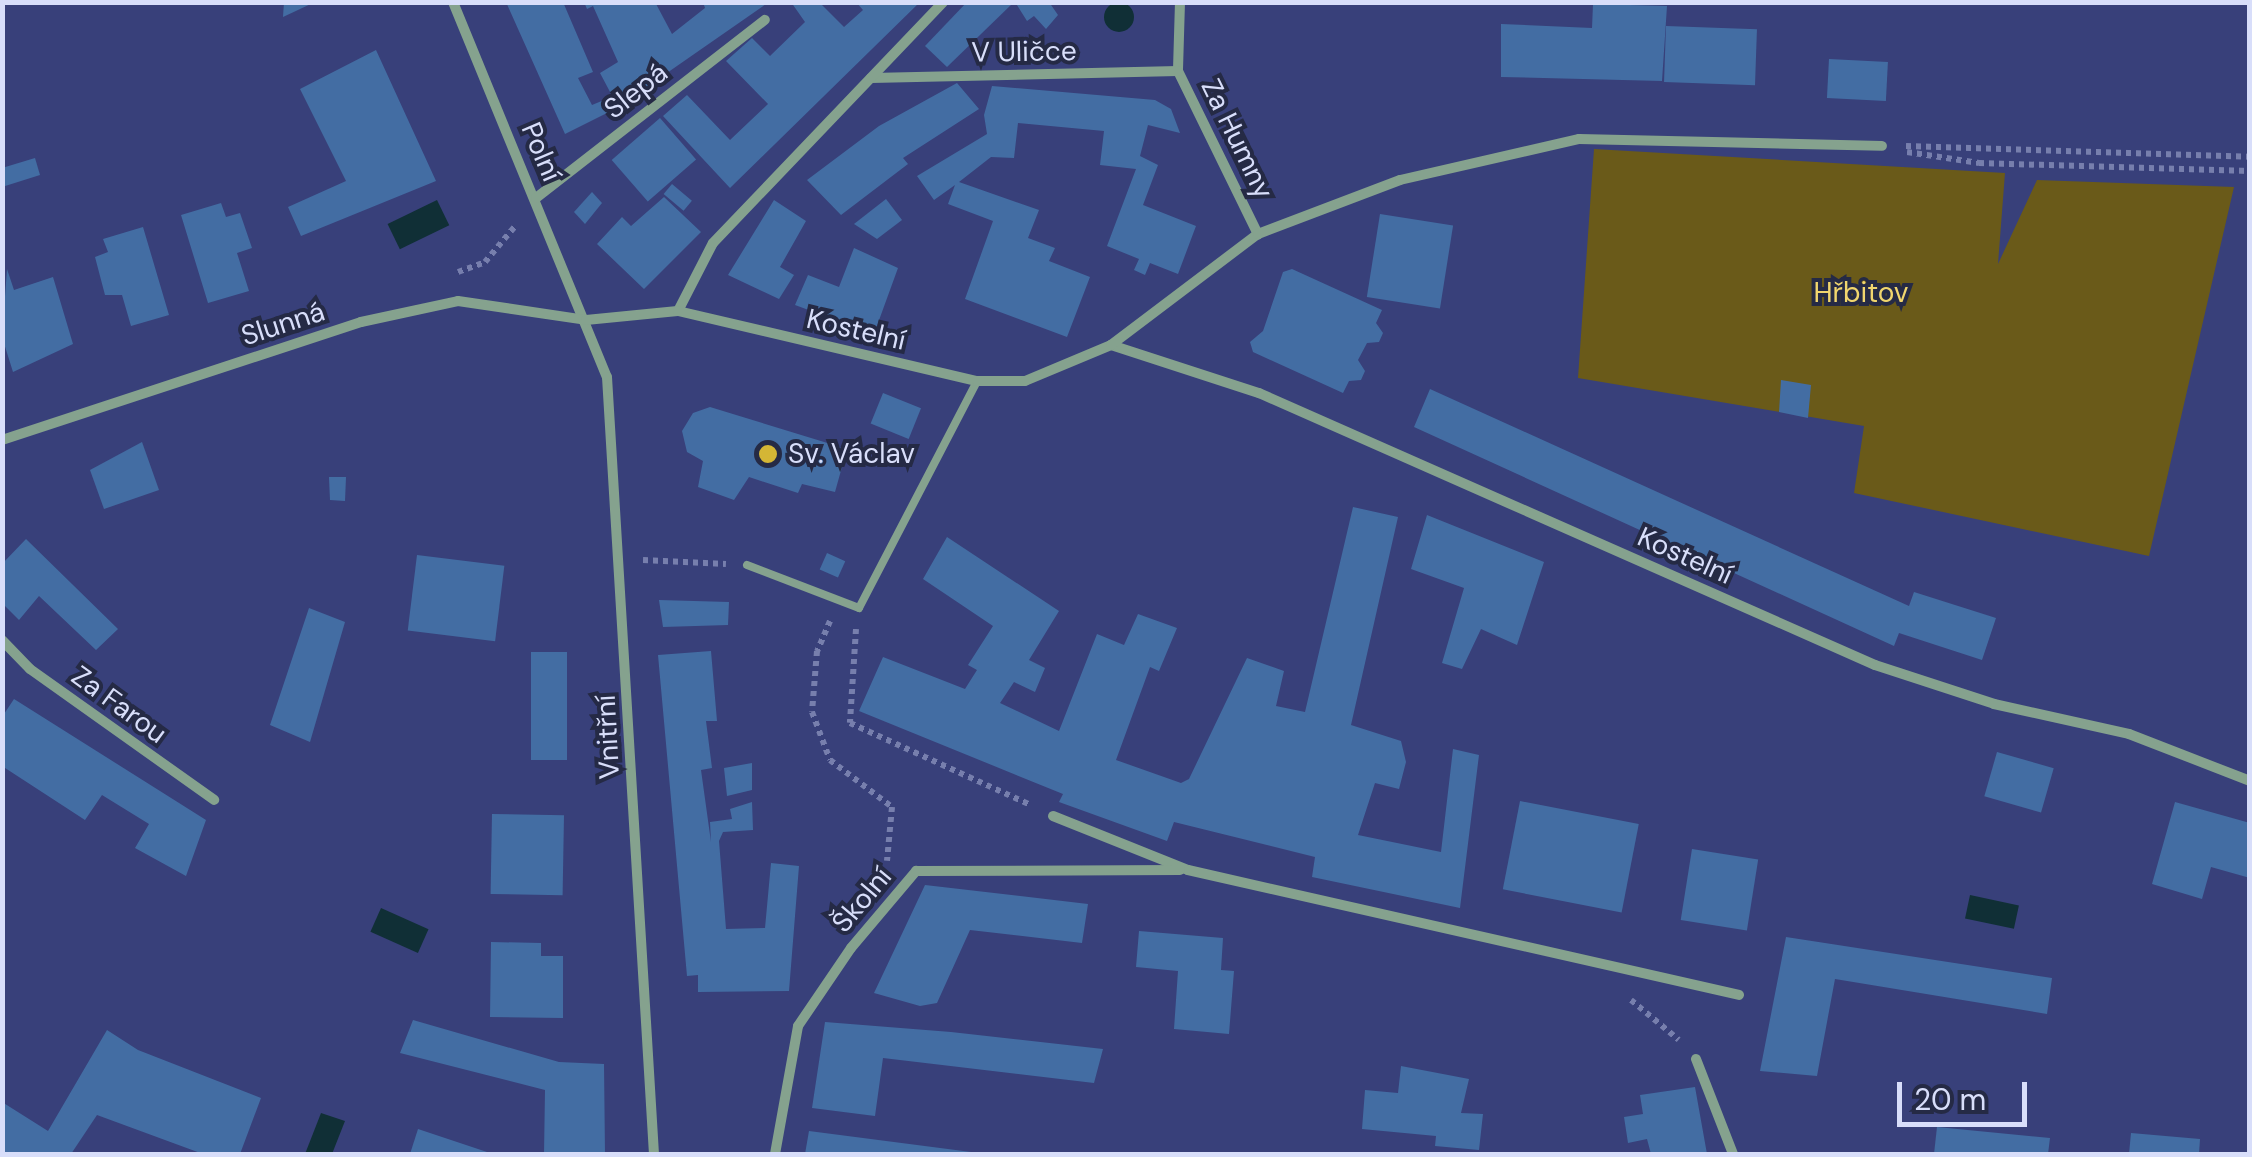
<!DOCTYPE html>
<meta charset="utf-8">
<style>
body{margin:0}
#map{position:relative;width:2252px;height:1157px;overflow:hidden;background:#38407a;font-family:"DM Sans",sans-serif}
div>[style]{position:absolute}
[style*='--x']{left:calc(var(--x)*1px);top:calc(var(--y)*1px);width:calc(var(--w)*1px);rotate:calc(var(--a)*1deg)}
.green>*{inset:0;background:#6a5a19}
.water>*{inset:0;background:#102f36;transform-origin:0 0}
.round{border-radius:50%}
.building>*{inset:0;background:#436da3;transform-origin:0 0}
.path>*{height:6px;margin-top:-3px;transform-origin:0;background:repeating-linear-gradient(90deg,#777fad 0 5px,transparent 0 10px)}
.lane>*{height:8px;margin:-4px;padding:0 4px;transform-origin:4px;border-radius:4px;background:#85a28e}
.street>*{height:10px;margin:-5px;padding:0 5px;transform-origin:5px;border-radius:5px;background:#85a28e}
.dots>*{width:28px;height:28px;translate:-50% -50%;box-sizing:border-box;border:5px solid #252a45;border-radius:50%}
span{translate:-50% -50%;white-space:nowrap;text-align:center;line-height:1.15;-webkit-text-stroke:8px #252a45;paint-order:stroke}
.street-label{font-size:28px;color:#d8defa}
.park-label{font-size:28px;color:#f1d66e}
.poi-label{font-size:28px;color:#d8defa}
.left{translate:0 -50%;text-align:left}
.frame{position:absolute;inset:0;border:5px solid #d8defa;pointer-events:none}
.scale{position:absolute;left:1897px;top:1082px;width:130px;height:45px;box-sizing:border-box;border:5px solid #d8defa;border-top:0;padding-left:12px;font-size:30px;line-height:35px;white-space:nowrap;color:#d8defa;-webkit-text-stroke:8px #252a45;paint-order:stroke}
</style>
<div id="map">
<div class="green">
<div style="clip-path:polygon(1594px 149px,2005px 173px,1998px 264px,2037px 180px,2234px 187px,2149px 556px,1854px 493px,1864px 426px,1578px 378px)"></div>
</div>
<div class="water">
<div class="round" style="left:1104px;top:2px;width:30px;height:30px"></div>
<div style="left:437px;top:200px;width:28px;height:55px;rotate:64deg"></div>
<div style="left:1970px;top:895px;width:50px;height:24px;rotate:12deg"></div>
<div style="left:381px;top:908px;width:52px;height:26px;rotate:24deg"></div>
<div style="clip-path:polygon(321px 1113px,345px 1121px,332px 1154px,305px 1154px)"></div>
</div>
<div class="building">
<div style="clip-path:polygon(284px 2px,315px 2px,283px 17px)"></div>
<div style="clip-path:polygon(506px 2px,563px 2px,593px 72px,578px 78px,592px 105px,604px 100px,611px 111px,565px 134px)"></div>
<div style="clip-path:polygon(584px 2px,655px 2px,672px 34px,705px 8px,703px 2px,769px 2px,618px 107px,600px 73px,618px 62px,593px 6px,587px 9px)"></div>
<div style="clip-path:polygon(791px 2px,819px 2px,844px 27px,863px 10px,856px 2px,920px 2px,730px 188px,663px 116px,687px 95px,730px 140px,768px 104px,726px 61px,752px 38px,770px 56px,805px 22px)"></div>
<div style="clip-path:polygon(967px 2px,1014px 2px,947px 67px,925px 46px)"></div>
<div style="clip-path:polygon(1015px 2px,1049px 2px,1058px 15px,1046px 29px,1034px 16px,1027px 21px)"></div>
<div style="clip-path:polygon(1593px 4px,1667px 6px,1662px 81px,1501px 77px,1501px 24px,1592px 28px)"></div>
<div style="left:1666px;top:26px;width:91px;height:56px;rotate:2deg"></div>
<div style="clip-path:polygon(376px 50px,436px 181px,301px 236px,288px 207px,346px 181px,300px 89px)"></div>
<div style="left:1829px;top:59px;width:59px;height:39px;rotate:3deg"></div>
<div style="clip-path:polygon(957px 83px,979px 109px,903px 158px,908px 164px,841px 215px,807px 180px,879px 126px)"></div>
<div style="clip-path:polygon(992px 86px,1155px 100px,1171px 109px,1180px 133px,1148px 125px,1140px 156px,1158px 165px,1143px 205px,1196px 226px,1178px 274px,1150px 263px,1145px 275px,1134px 270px,1139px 259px,1107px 246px,1136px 169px,1100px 165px,1104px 131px,1018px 123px,1014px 158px,991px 157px,959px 182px,1039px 210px,1028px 238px,1055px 248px,1049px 261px,1090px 277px,1067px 337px,965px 299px,993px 221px,948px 204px,955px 185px,934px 200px,917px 176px,987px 134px,984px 115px)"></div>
<div style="left:660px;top:118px;width:55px;height:64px;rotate:49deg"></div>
<div style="clip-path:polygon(35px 158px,40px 175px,2px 187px,2px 168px)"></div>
<div style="left:672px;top:184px;width:26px;height:13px;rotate:40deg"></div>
<div style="clip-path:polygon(592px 192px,602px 203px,585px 224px,574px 212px)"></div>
<div style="clip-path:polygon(664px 197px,701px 232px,644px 289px,597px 244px,622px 217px,631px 226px)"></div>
<div style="clip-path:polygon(886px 199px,902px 220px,877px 239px,854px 224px)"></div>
<div style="clip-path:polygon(774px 200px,806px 221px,780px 267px,794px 275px,779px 299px,728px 275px)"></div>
<div style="clip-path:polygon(221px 203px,226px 217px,240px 213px,252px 248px,237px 253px,249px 291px,208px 303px,181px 215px)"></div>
<div style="left:1380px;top:214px;width:74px;height:84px;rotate:9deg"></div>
<div style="clip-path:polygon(143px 227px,169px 315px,131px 326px,122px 295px,105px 295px,95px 257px,108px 252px,103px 239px)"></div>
<div style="clip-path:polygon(854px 248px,898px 268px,874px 334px,795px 305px,808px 275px,839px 287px)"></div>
<div style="clip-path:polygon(7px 269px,14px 290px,53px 277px,73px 344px,13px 372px,2px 337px)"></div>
<div style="clip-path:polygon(1292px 269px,1382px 310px,1376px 323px,1383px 333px,1379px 342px,1367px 343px,1358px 360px,1365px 371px,1361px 380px,1349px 381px,1343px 393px,1253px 352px,1250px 342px,1263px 331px,1283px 272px)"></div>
<div style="clip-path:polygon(1781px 380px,1811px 385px,1808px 418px,1779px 412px)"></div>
<div style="clip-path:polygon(1430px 389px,1909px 606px,1914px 592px,1996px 618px,1982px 660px,1899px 633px,1894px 646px,1414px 427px)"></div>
<div style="left:883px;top:393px;width:41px;height:33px;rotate:22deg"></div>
<div style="clip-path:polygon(710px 407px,847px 449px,835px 492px,802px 484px,798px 493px,749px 477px,734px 500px,698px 487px,703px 461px,687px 452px,682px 431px,693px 413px)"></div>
<div style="clip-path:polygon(142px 442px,159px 490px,104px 509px,90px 470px)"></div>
<div style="clip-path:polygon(329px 477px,346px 477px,345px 501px,330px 500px)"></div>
<div style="clip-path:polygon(1353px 507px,1398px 517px,1351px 725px,1401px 741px,1406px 762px,1399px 789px,1375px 783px,1358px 835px,1441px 852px,1453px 749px,1479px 755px,1460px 908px,1312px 877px,1315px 857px,1174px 822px,1167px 841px,1059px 802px,1063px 794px,859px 711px,883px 657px,965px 689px,977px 670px,968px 665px,993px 626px,923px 579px,947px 537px,1059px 611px,1029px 660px,1045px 668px,1035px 692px,1014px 682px,1000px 703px,1059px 731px,1097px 634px,1124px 645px,1138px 614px,1177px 628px,1159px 671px,1150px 667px,1116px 760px,1181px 783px,1189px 779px,1247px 658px,1284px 671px,1276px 706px,1305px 712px)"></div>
<div style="clip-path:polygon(1427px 515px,1544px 562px,1517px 645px,1481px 629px,1462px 669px,1442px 663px,1464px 588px,1411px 569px)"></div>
<div style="clip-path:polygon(26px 539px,118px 629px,96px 650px,39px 596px,19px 620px,2px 603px,2px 564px)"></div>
<div style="left:827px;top:553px;width:20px;height:18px;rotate:24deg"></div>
<div style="left:417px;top:555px;width:88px;height:76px;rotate:7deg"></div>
<div style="clip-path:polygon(659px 600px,729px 602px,728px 625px,663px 627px)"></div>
<div style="clip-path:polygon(309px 608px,345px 622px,310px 742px,270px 725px)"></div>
<div style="clip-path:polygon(711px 651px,717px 721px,706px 721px,712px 768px,701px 770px,711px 842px,710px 822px,732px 819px,730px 809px,752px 802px,753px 830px,723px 832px,719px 841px,726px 929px,765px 928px,771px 863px,799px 866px,789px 991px,698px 992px,698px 975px,687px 976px,658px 655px)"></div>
<div style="left:567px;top:652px;width:108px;height:36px;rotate:90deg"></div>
<div style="clip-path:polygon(14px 699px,206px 820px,186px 876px,135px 848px,149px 824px,102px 795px,85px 820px,2px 766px,2px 717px)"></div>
<div style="left:1997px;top:752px;width:59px;height:46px;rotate:16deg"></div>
<div style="clip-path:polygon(752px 763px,752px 790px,727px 796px,724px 768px)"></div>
<div style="left:1520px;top:801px;width:121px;height:90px;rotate:11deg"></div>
<div style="clip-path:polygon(2175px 802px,2250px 823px,2250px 878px,2211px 867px,2202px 899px,2152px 884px)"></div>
<div style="left:492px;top:814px;width:72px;height:80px;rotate:1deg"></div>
<div style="left:1692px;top:849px;width:67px;height:72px;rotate:9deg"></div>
<div style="clip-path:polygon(925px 885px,1088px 904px,1082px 943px,970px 930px,937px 1003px,920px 1006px,874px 993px)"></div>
<div style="clip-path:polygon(1139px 931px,1223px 938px,1221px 970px,1234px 971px,1229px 1034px,1174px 1029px,1178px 971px,1136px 967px)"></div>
<div style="clip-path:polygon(1786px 937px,2052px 978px,2047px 1014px,1835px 979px,1817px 1076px,1760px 1071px)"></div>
<div style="clip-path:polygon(491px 942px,541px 943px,541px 956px,563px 956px,563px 1018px,490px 1017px)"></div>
<div style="clip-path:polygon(413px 1020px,559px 1062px,604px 1064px,605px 1154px,544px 1154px,545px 1090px,400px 1053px)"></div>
<div style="clip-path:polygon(825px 1022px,951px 1032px,1103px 1049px,1094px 1083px,883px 1058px,875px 1116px,812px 1108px)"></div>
<div style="clip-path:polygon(107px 1030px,138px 1050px,261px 1098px,240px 1154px,203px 1154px,97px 1115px,71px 1154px,2px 1154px,2px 1102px,48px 1131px)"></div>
<div style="clip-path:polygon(1401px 1066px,1469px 1079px,1461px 1113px,1483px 1114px,1479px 1150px,1435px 1146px,1436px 1136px,1362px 1129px,1365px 1090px,1398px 1093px)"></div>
<div style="clip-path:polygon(1695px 1087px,1707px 1154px,1651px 1154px,1647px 1139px,1628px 1143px,1624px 1117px,1643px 1114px,1640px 1095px)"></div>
<div style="clip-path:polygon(1937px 1127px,2050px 1138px,2048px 1154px,1934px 1154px)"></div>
<div style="clip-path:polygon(418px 1129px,493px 1154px,410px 1154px)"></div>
<div style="clip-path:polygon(809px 1131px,971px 1152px,971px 1154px,805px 1154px)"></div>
<div style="clip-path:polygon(2131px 1133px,2200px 1139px,2199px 1154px,2129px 1154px)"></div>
</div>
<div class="path">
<div style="--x:1906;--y:146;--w:344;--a:1.8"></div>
<div style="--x:1907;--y:152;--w:73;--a:8.7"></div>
<div style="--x:1979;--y:163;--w:271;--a:1.7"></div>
<div style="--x:458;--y:272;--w:29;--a:-20"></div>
<div style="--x:485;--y:262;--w:48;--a:-50"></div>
<div style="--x:643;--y:560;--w:83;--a:2.8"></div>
<div style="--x:830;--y:621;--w:33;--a:113"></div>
<div style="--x:817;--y:651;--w:61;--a:94.7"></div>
<div style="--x:812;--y:712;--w:51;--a:69.4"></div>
<div style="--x:830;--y:760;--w:78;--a:37.2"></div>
<div style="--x:892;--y:807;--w:54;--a:95.3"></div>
<div style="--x:856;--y:629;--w:94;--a:93.7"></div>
<div style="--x:850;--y:723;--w:199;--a:24.4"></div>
<div style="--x:1631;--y:1000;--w:62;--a:39.8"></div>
</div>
<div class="lane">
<div style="--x:747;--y:565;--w:120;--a:21"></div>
<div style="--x:859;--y:608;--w:256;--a:-62.5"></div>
</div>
<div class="street">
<div style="--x:453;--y:2;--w:405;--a:67.7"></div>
<div style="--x:607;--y:377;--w:778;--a:86.54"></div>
<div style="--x:1180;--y:2;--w:69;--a:91.7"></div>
<div style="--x:1178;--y:71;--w:182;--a:63.9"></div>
<div style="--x:871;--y:78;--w:307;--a:-1.3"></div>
<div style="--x:536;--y:198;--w:290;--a:-37.9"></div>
<div style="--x:678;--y:311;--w:76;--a:-62.8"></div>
<div style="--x:713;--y:243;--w:333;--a:-46.3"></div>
<div style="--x:1111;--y:345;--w:156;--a:18"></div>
<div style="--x:1259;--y:393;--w:673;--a:23.82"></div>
<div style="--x:1875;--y:665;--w:125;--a:18.1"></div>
<div style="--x:1994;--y:704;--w:138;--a:12.5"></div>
<div style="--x:2129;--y:734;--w:130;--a:21.2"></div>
<div style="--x:2;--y:440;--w:378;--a:-18.2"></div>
<div style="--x:361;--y:322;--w:99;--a:-12.2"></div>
<div style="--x:458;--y:301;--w:129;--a:8.4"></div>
<div style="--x:586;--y:320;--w:92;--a:-5.6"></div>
<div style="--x:678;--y:311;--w:307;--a:13.2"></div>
<div style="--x:977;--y:381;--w:48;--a:0"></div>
<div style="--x:1025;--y:381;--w:93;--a:-22.7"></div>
<div style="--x:1111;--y:345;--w:184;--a:-37.1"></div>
<div style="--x:1258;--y:234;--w:152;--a:-20.8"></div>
<div style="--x:1400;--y:180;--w:184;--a:-12.9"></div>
<div style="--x:1579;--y:139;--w:303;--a:1.3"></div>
<div style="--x:2;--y:640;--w:40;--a:46"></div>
<div style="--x:30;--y:669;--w:226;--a:35.4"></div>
<div style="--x:1053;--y:816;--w:145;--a:21.8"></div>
<div style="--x:1188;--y:870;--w:565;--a:12.78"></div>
<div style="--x:1696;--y:1059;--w:102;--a:68.7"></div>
<div style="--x:775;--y:1154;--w:130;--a:-79.8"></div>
<div style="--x:798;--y:1026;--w:94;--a:-55.8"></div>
<div style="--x:851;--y:948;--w:101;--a:-49.8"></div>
<div style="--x:916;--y:871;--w:264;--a:-0.2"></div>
</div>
<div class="dots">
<div style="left:768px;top:454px;background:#d4b635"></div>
</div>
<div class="street-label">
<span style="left:1024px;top:52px;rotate:-1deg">V Uličce</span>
<span style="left:636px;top:91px;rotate:-38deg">Slepá</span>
<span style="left:1237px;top:139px;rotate:64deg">Za Humny</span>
<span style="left:541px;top:152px;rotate:67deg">Polní</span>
<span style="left:283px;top:324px;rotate:-18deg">Slunná</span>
<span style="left:856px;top:330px;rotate:13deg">Kostelní</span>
<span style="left:1685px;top:556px;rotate:24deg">Kostelní</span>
<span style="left:119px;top:705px;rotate:36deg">Za Farou</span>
<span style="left:608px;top:737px;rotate:-93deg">Vnitřní</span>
<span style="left:862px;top:900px;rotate:-50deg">Školní</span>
</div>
<div class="park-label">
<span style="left:1861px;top:293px">Hřbitov</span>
</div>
<div class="poi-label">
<span class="left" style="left:788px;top:454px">Sv. Václav</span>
</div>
<div class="frame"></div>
<div class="scale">20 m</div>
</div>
